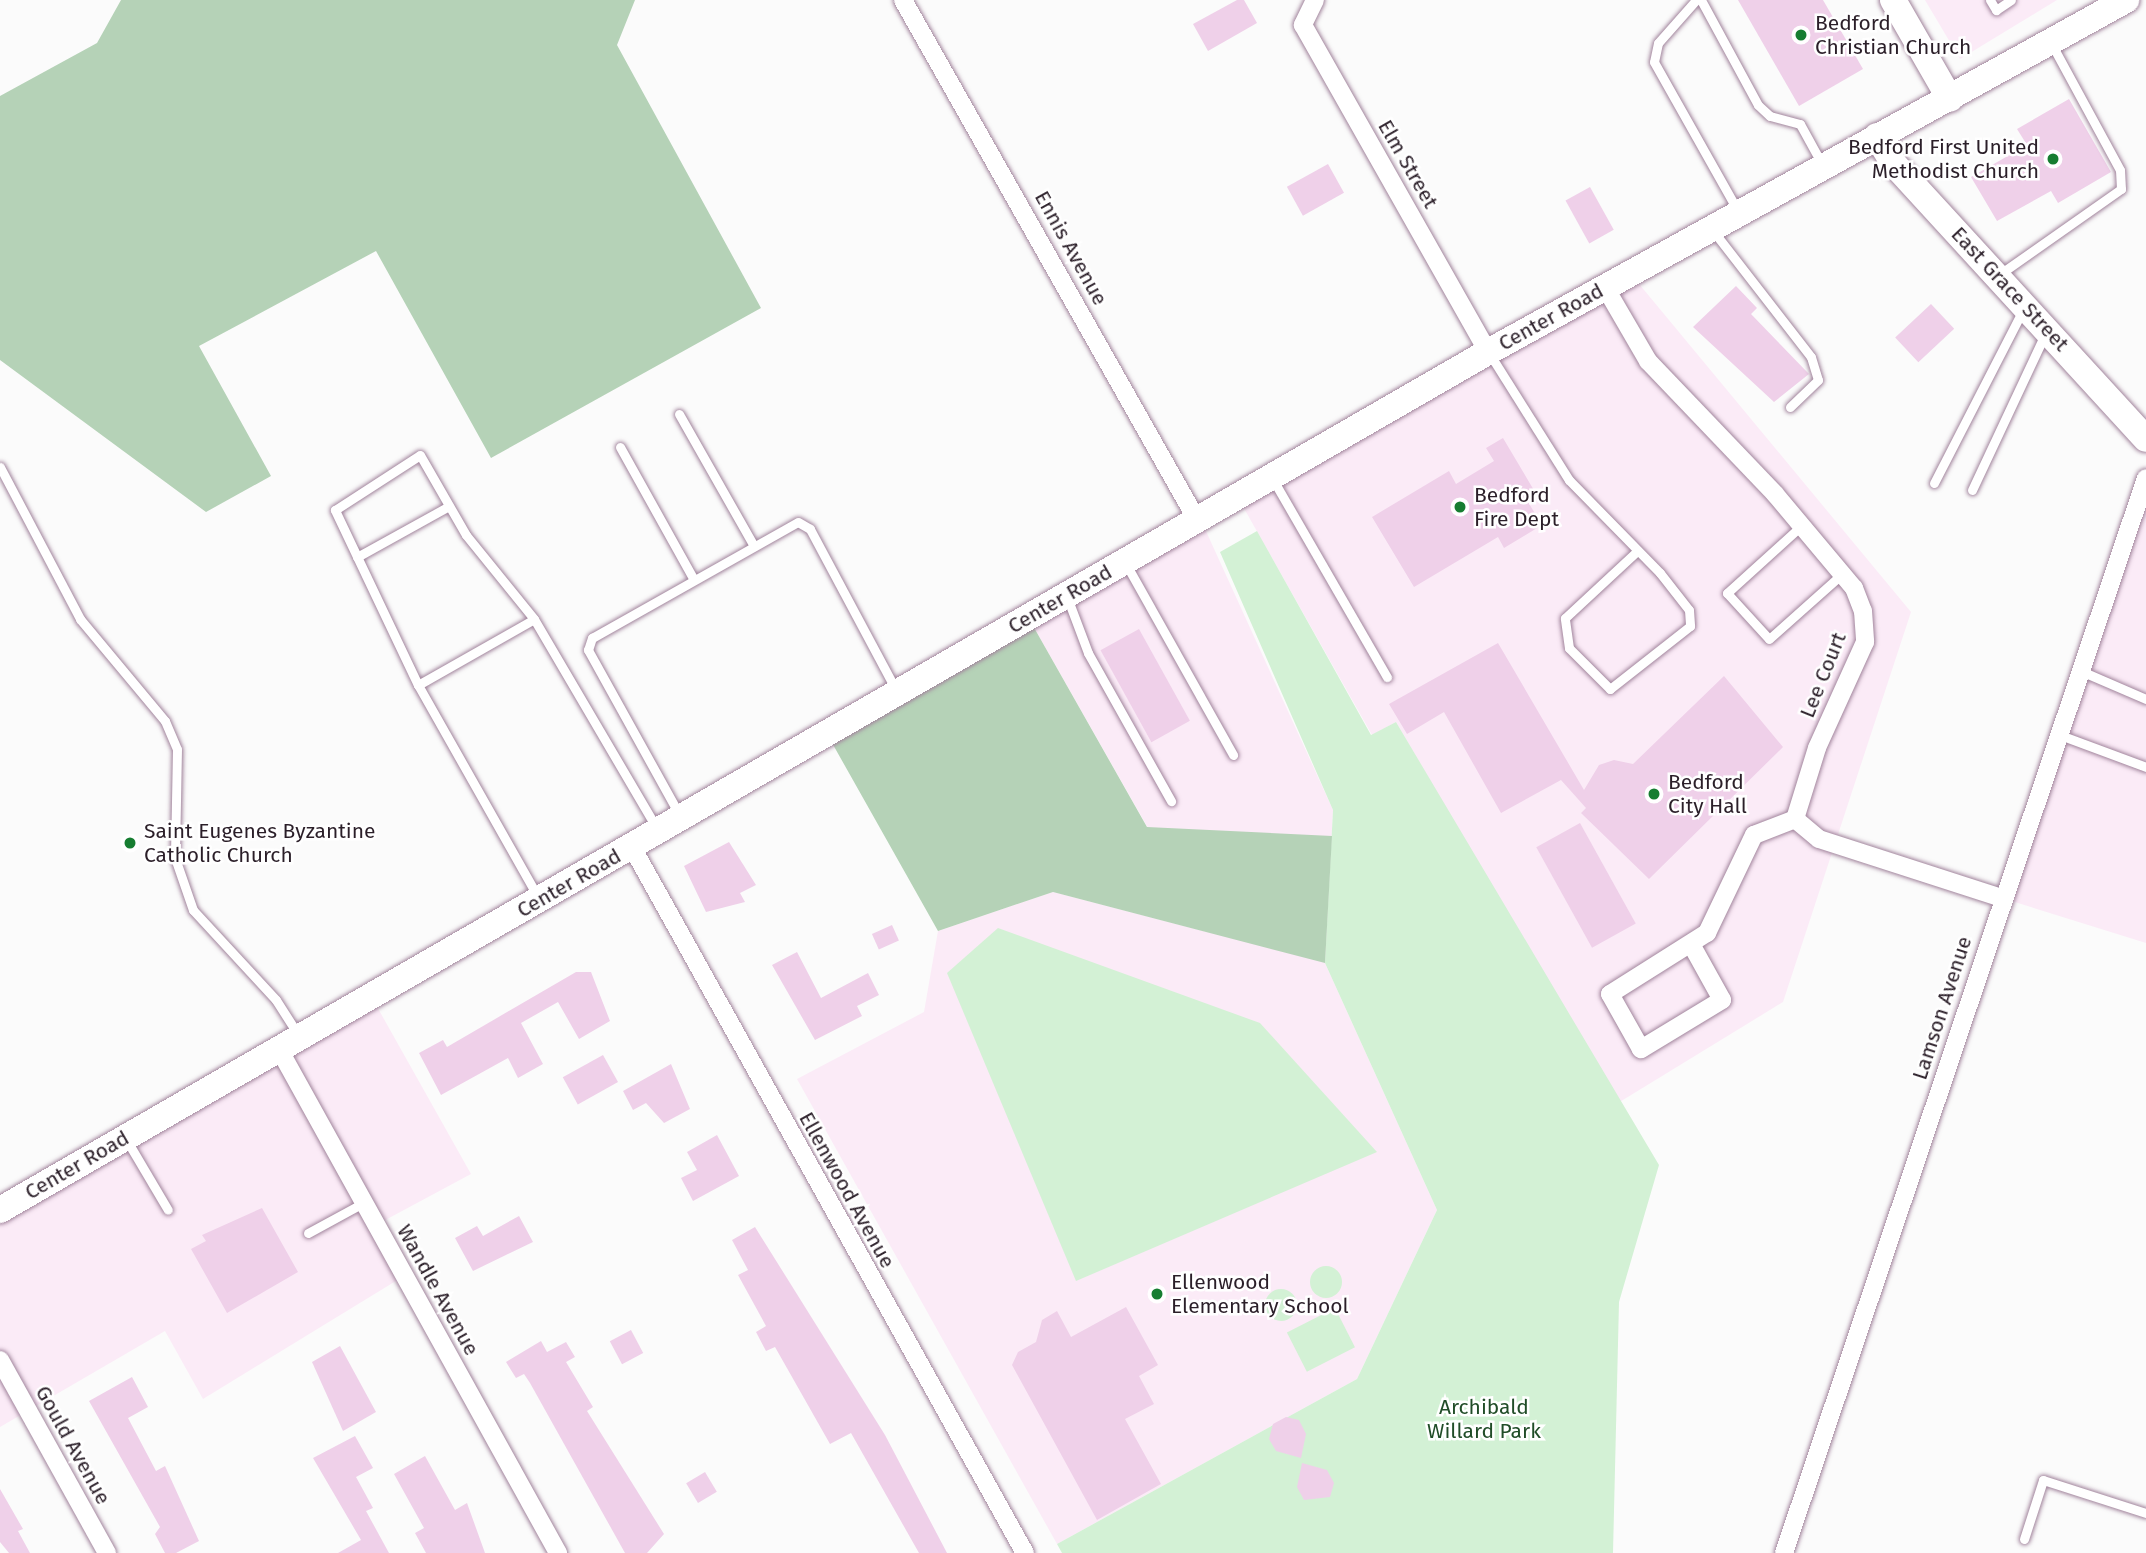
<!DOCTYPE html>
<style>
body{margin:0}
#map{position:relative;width:2146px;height:1553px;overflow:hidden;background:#fbfbfb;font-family:"Fira Sans",sans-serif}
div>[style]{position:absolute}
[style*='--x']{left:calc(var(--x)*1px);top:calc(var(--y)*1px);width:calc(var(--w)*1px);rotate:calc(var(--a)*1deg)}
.built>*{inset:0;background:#fbebf7}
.green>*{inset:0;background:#d3f1d5;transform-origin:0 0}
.round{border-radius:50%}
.forest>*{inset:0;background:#b5d2b7}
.building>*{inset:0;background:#efd0e9;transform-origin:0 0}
.roads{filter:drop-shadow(0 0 2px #a1849c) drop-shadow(0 0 2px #a1849c)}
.lane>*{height:9px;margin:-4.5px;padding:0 4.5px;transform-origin:4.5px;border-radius:4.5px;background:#fff}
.street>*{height:18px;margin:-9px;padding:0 9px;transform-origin:9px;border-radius:9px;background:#fff}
.secondary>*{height:26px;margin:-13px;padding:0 13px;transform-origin:13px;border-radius:13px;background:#fff}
.dots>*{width:19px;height:19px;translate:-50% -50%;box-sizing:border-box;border:4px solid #fff;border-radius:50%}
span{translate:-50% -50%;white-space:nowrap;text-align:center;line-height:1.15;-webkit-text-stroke:5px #fff;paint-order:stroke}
.poi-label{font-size:21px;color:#2b1f29}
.left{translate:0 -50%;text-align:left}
.right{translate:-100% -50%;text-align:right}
.street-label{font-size:21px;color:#2b1f29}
.park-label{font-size:21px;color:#214d28}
</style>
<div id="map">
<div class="built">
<div style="clip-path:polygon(1925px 0,2057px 0,1960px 59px)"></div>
<div style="clip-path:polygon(1630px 273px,1911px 612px,1783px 1002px,1618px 1103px,1396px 722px,1372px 735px,1237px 496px)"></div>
<div style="clip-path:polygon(2146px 478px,2146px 943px,2002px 898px)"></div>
<div style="clip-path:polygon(1200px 518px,1333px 810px,1325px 963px,1437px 1210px,1357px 1379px,1057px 1544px,797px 1079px,924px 1012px,938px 931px,1053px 892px,1207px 932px,1028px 617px)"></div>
<div style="clip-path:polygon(371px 996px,471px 1174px,376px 1225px,404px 1276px,203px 1399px,165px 1331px,0 1427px,0 1210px)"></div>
</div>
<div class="green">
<div style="clip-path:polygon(1257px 531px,1371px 735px,1396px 722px,1659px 1165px,1619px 1302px,1613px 1553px,1062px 1553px,1057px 1544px,1357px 1379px,1437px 1210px,1325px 963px,1333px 810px,1220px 552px)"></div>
<div style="clip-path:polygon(998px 928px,1260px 1023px,1377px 1152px,1076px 1281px,947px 973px)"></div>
<div class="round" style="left:1310px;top:1266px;width:32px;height:32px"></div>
<div class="round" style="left:1265px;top:1289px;width:32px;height:32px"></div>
<div style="left:1335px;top:1308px;width:44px;height:54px;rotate:63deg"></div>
</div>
<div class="forest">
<div style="clip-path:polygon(121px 0,635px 0,617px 45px,761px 308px,491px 458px,376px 251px,199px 346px,271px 476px,206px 512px,0 360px,0 96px,97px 43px)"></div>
<div style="clip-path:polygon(1028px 617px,1147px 827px,1332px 836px,1325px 963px,1053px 892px,938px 931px,827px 734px)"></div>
</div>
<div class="building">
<div style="clip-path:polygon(1237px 0,1244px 0,1257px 23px,1208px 51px,1193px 24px)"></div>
<div style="clip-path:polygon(1738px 0,1823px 0,1863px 69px,1799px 106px)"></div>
<div style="clip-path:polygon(2069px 99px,2111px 172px,2058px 203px,2051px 191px,1997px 221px,1971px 177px,2027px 145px,2017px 129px)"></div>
<div style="left:1328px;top:164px;width:33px;height:47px;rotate:61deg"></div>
<div style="left:1590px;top:187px;width:49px;height:28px;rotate:61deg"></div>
<div style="clip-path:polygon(1736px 286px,1757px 308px,1751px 314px,1809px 374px,1774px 402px,1693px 327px)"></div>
<div style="left:1931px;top:304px;width:34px;height:49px;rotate:47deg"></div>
<div style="clip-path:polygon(1503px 438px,1535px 492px,1525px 497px,1542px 525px,1504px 548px,1498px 537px,1414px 587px,1372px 517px,1449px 471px,1456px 484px,1494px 461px,1486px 448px)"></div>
<div style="left:1139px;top:629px;width:105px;height:44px;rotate:61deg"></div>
<div style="clip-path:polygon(1498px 643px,1584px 790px,1599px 765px,1614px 760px,1633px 764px,1724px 676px,1783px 747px,1649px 879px,1581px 813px,1586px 808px,1561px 780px,1501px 813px,1444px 712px,1407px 734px,1389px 704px)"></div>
<div style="left:1580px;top:823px;width:115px;height:50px;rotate:61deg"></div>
<div style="clip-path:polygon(729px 842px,756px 885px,740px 893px,745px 902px,706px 912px,684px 866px)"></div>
<div style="left:892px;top:925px;width:17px;height:22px;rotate:66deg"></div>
<div style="clip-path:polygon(797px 952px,821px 998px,868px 973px,879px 995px,857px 1006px,862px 1016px,815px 1040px,772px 965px)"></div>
<div style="clip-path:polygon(576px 972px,591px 972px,610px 1021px,579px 1039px,558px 1002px,521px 1023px,543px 1064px,518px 1078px,508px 1058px,441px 1095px,419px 1053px,443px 1040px,447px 1047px)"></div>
<div style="left:603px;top:1055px;width:31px;height:46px;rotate:61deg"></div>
<div style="clip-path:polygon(671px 1064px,690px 1109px,664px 1123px,646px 1103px,633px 1110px,623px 1091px)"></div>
<div style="clip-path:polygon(717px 1135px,739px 1176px,693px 1201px,681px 1178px,697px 1170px,687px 1152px)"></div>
<div style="clip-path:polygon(262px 1208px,298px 1272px,227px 1313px,191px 1249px,206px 1241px,202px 1235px)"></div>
<div style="clip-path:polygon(519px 1216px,533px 1242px,473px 1271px,455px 1238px,477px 1226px,483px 1236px)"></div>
<div style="clip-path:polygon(755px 1227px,885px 1435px,947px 1553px,919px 1553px,851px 1433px,830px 1444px,775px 1347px,766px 1351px,756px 1332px,766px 1326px,738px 1275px,748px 1270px,732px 1240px)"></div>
<div style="clip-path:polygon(1126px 1307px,1158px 1365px,1139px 1376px,1154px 1404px,1125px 1419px,1161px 1484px,1097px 1520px,1012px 1365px,1018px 1352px,1036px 1342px,1042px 1320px,1057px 1311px,1071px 1337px)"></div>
<div style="left:631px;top:1330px;width:26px;height:24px;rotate:62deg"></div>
<div style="clip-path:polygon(541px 1341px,547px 1352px,566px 1342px,575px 1357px,566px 1362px,593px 1407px,587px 1411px,664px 1534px,647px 1553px,625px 1553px,530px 1383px,524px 1374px,516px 1378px,506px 1362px)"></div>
<div style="clip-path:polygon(340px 1346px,376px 1412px,343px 1431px,312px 1362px)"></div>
<div style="clip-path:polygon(132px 1377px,148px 1407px,128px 1418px,156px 1471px,165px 1466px,199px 1541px,176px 1553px,165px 1553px,155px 1534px,160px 1527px,89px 1401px)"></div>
<div style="clip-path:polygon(1286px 1417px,1299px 1420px,1306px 1434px,1301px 1458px,1276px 1451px,1269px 1439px,1273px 1424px)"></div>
<div style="clip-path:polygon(355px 1436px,373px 1468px,356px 1477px,373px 1508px,366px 1511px,389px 1553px,338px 1553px,361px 1540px,313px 1458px)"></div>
<div style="clip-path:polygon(425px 1456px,455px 1510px,467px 1503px,485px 1553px,426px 1553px,415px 1533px,424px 1528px,394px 1474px)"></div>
<div style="clip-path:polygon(1302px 1463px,1327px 1470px,1334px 1483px,1330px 1497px,1304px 1500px,1297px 1487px)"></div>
<div style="left:705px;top:1472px;width:23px;height:22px;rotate:59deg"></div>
<div style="clip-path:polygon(0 1489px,23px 1529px,18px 1531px,30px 1553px,9px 1553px,0 1542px)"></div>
</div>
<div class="roads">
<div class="lane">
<div style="--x:1696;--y:0;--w:57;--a:131.5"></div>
<div style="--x:1658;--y:43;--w:19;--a:102"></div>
<div style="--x:1654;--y:62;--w:171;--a:60.6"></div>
<div style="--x:1701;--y:0;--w:119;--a:61.5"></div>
<div style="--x:1758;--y:105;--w:16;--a:43"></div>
<div style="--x:1770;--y:116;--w:31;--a:15"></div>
<div style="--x:1800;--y:124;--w:46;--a:61.2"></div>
<div style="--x:1990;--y:0;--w:12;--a:59"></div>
<div style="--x:1996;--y:10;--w:18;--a:-34"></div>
<div style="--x:1714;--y:232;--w:158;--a:52.2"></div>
<div style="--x:1811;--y:357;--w:24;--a:73"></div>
<div style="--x:1818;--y:380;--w:39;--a:136"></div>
<div style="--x:2000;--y:274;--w:148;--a:-35.1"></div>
<div style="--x:2121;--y:189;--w:19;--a:-93"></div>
<div style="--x:2120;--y:170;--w:145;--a:-118.5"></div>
<div style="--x:1489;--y:353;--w:150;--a:57.8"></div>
<div style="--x:1569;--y:480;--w:130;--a:45.6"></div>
<div style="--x:1660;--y:573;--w:47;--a:51.9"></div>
<div style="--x:1689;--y:610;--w:16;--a:86"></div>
<div style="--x:1690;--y:626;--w:102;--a:141.8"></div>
<div style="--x:1610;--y:689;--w:58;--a:-135"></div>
<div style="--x:1569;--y:648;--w:30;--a:-98"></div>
<div style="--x:1565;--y:618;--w:97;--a:-42.9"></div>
<div style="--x:679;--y:414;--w:152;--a:60.4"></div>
<div style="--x:620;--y:447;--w:152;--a:60.9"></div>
<div style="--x:0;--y:467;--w:172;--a:62.2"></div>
<div style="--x:80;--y:619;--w:133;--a:50.2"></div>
<div style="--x:165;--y:721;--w:30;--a:67"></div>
<div style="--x:177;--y:749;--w:109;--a:91.1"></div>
<div style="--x:175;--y:858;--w:55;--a:70.9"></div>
<div style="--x:193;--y:910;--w:122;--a:47.3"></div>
<div style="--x:276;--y:1000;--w:43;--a:57.4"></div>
<div style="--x:1272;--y:478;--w:230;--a:60"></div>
<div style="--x:1934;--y:483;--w:195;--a:-62.8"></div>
<div style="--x:1972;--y:490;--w:172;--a:-64.9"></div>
<div style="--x:1801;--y:526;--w:100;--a:137.8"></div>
<div style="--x:1727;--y:593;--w:62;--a:47.6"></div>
<div style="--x:1769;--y:639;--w:99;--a:-41.7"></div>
<div style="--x:357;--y:557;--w:105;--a:-29"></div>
<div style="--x:1126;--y:564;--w:219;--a:60.7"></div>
<div style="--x:1067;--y:597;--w:60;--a:69.4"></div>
<div style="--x:1088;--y:653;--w:170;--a:60.7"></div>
<div style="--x:2081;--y:671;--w:71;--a:23.3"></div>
<div style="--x:418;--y:685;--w:194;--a:-115.4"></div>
<div style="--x:335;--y:510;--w:101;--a:-32.9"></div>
<div style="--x:420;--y:455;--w:92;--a:60.1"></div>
<div style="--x:466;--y:535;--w:108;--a:51"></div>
<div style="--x:2060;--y:735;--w:92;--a:20.4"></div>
<div style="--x:679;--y:814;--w:188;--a:-119"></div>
<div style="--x:588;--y:650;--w:13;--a:-72"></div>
<div style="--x:592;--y:638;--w:236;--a:-29.4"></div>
<div style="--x:798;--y:522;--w:14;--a:30"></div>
<div style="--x:810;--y:529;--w:183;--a:61.9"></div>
<div style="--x:538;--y:897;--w:244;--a:-119.5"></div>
<div style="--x:418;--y:685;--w:133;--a:-29.6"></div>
<div style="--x:534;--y:619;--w:241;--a:59.6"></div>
<div style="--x:126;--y:1139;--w:82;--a:59.4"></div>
<div style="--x:308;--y:1233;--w:63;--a:-28.6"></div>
<div style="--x:2024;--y:1539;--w:62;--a:-72.1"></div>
<div style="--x:2043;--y:1480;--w:108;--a:17.8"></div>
</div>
<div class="street">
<div style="--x:903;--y:0;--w:597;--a:60.52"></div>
<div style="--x:1315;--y:0;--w:28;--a:116"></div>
<div style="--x:1303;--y:25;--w:376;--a:60.5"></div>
<div style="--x:1605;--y:287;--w:86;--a:59.8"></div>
<div style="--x:1648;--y:361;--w:184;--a:46.3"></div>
<div style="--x:1775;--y:494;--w:123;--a:50"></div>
<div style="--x:1854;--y:588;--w:25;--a:69"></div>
<div style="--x:1863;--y:611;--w:31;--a:86"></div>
<div style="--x:1865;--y:642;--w:116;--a:114.4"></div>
<div style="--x:1817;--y:748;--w:74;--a:107.2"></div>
<div style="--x:1795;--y:819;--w:31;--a:40"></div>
<div style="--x:1819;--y:839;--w:192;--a:17.9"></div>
<div style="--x:632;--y:847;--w:808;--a:60.9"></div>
<div style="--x:1691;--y:944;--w:64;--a:61"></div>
<div style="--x:1722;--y:1000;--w:95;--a:148.8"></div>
<div style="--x:1641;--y:1049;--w:63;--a:-119.4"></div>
<div style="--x:1610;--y:994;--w:115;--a:-32.2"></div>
<div style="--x:1707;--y:933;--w:109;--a:-64.4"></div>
<div style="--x:1754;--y:835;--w:44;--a:-21.3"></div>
<div style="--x:279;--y:1049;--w:576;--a:61.03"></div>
<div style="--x:0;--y:1360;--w:221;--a:61"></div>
<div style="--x:1784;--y:1553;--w:1134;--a:-71.39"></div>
</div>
<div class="secondary">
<div style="--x:1893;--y:0;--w:114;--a:60.1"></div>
<div style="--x:1877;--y:136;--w:31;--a:59"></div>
<div style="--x:1893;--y:163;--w:374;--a:47.5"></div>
<div style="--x:0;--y:1210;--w:1718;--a:-29.97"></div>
<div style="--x:1488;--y:352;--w:729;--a:-28.89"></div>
</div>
</div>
<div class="dots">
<div style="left:1801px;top:35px;background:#167d31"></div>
<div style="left:2053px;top:159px;background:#167d31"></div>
<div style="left:1460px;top:507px;background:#167d31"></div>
<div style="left:1654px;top:794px;background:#167d31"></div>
<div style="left:130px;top:843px;background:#167d31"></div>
<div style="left:1157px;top:1294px;background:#167d31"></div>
</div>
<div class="poi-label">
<span class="left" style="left:1815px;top:35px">Bedford<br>Christian Church</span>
<span class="right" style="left:2039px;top:159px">Bedford First United<br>Methodist Church</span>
<span class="left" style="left:1474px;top:507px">Bedford<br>Fire Dept</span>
<span class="left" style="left:1668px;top:794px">Bedford<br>City Hall</span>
<span class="left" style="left:144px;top:843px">Saint Eugenes Byzantine<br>Catholic Church</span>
<span class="left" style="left:1171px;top:1294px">Ellenwood<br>Elementary School</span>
</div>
<div class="street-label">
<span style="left:1408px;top:164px;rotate:60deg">Elm Street</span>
<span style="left:1071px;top:248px;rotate:61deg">Ennis Avenue</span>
<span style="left:2010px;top:289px;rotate:47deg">East Grace Street</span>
<span style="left:1551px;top:317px;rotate:-29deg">Center Road</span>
<span style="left:1060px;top:599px;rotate:-30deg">Center Road</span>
<span style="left:1823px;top:675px;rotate:-68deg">Lee Court</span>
<span style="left:569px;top:883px;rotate:-30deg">Center Road</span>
<span style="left:1942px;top:1008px;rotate:-72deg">Lamson Avenue</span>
<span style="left:77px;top:1165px;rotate:-30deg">Center Road</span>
<span style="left:847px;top:1190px;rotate:61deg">Ellenwood Avenue</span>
<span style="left:438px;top:1290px;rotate:61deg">Wandle Avenue</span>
<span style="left:73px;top:1445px;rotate:61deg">Gould Avenue</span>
</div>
<div class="park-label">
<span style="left:1484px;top:1419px">Archibald<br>Willard Park</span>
</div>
</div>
